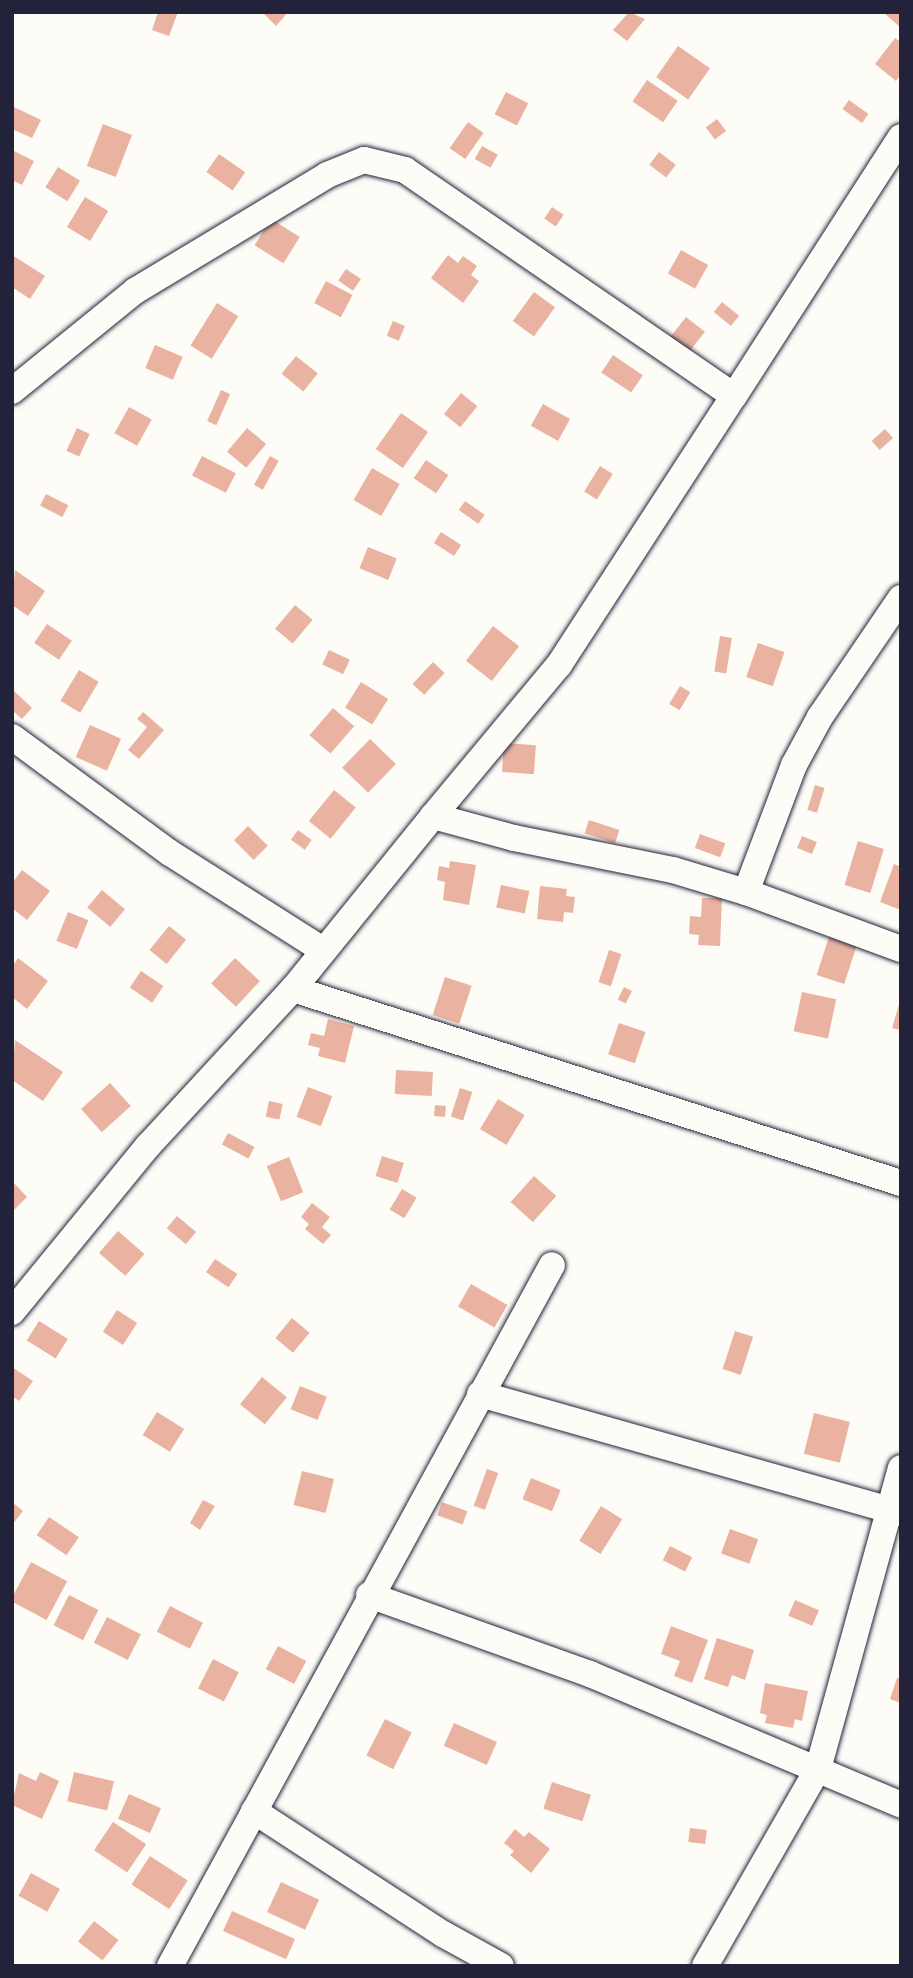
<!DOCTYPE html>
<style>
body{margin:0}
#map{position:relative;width:913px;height:1978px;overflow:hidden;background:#fdfcf7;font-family:"Comic Neue",sans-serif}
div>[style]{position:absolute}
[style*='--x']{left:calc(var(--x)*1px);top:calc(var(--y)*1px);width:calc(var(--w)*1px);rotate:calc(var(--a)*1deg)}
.building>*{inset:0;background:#eab3a1;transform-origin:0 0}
.roads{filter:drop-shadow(0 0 2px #22223b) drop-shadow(0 0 2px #22223b)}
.street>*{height:26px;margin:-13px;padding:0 13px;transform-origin:13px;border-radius:13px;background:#fdfcf7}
span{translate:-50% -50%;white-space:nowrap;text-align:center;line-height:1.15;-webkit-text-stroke:5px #fdfcf7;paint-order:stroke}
.frame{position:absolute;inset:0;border:14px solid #22223b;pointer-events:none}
</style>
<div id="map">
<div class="building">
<div style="clip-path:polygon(158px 12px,178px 12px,169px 36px,152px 30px)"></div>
<div style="clip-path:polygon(262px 12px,288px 12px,276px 26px)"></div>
<div style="clip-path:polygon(629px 12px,645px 19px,627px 41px,613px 30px)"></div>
<div style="clip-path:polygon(883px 12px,901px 12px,901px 28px)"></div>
<div style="clip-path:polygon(895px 38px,901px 42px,901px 74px,896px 81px,875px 64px)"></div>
<div style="left:678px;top:46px;width:39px;height:38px;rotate:35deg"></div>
<div style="left:647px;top:80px;width:37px;height:26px;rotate:34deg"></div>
<div style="left:506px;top:92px;width:25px;height:25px;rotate:27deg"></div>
<div style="left:849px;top:100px;width:24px;height:11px;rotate:36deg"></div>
<div style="clip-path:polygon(14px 107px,41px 120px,32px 138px,12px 129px)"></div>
<div style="left:717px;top:119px;width:15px;height:14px;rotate:53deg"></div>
<div style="left:468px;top:122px;width:19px;height:32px;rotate:35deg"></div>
<div style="left:103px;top:124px;width:31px;height:45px;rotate:21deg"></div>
<div style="left:482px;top:146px;width:18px;height:15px;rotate:29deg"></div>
<div style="clip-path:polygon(12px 150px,34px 161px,22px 185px,12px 180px)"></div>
<div style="left:659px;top:152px;width:21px;height:16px;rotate:37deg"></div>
<div style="left:219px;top:154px;width:32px;height:22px;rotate:35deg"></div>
<div style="left:58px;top:167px;width:26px;height:24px;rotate:32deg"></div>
<div style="left:85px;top:197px;width:27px;height:35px;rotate:31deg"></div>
<div style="left:552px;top:207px;width:14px;height:14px;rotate:34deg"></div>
<div style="left:271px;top:219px;width:34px;height:31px;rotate:32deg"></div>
<div style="left:681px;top:250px;width:31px;height:27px;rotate:29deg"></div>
<div style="clip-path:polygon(12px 255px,45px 276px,30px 299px,12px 287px)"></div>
<div style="clip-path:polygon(448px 255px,458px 263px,463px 256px,477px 266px,471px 275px,479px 281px,463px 303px,431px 278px)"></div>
<div style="left:346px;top:269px;width:18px;height:14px;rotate:34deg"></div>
<div style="left:326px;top:281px;width:30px;height:25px;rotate:28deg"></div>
<div style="left:534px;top:292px;width:26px;height:36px;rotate:36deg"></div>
<div style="left:722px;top:302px;width:22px;height:13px;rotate:39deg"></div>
<div style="left:217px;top:303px;width:25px;height:50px;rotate:32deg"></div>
<div style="left:686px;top:317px;width:24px;height:25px;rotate:38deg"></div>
<div style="left:393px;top:321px;width:13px;height:16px;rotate:23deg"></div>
<div style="left:155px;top:345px;width:30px;height:25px;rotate:23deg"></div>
<div style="left:613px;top:355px;width:36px;height:21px;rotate:34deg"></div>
<div style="left:296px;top:356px;width:28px;height:23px;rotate:39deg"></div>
<div style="left:221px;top:390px;width:10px;height:34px;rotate:24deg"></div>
<div style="left:461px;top:393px;width:21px;height:27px;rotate:39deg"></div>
<div style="left:543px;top:404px;width:31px;height:25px;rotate:29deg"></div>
<div style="left:129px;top:407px;width:26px;height:30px;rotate:29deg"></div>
<div style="left:401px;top:413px;width:33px;height:44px;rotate:35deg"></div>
<div style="left:77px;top:428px;width:14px;height:25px;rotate:25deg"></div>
<div style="left:247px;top:428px;width:25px;height:31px;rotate:40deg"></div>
<div style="left:885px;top:429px;width:12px;height:18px;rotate:48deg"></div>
<div style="left:202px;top:456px;width:38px;height:22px;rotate:27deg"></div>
<div style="left:270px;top:456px;width:10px;height:33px;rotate:29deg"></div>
<div style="left:426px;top:460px;width:27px;height:22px;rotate:34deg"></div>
<div style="left:600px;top:466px;width:15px;height:30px;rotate:32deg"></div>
<div style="left:372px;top:468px;width:32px;height:37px;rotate:30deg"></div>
<div style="left:46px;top:494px;width:25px;height:13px;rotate:27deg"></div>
<div style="left:465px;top:501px;width:24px;height:11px;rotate:35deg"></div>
<div style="left:441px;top:532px;width:24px;height:13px;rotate:33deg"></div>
<div style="left:368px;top:547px;width:31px;height:23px;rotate:22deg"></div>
<div style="clip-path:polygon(15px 570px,45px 591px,28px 616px,12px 605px)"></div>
<div style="left:295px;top:605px;width:23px;height:31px;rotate:40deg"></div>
<div style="left:47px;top:624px;width:30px;height:23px;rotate:34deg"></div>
<div style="left:493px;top:626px;width:33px;height:44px;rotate:38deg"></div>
<div style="left:720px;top:636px;width:12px;height:36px;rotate:9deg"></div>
<div style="left:758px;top:643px;width:28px;height:36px;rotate:19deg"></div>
<div style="left:329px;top:650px;width:23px;height:16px;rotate:25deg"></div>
<div style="left:433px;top:662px;width:16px;height:30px;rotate:43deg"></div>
<div style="left:79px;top:670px;width:23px;height:36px;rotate:31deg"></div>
<div style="left:361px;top:682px;width:32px;height:30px;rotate:32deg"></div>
<div style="left:680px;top:686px;width:12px;height:21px;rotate:31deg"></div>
<div style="clip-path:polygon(12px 689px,32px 708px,22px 719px,12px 710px)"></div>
<div style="left:333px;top:708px;width:28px;height:36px;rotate:41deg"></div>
<div style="clip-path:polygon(143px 712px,164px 730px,139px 759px,128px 750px,147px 727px,137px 719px)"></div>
<div style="left:90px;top:725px;width:34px;height:35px;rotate:24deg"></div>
<div style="left:370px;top:739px;width:36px;height:40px;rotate:44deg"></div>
<div style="left:504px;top:743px;width:32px;height:29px;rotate:4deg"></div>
<div style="left:815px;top:785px;width:10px;height:26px;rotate:17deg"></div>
<div style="left:334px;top:790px;width:28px;height:40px;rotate:39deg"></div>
<div style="left:589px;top:820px;width:32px;height:14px;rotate:18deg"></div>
<div style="left:248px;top:826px;width:28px;height:20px;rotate:45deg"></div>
<div style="left:298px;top:830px;width:17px;height:12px;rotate:36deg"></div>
<div style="left:700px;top:834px;width:27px;height:15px;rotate:20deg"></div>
<div style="left:802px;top:836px;width:16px;height:13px;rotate:22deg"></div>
<div style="left:858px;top:841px;width:27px;height:46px;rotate:17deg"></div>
<div style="clip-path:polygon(450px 861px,476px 865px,469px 905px,443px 900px,445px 882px,437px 880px,439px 866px,449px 868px)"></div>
<div style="clip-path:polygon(894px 864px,901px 867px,901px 910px,880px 902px)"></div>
<div style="clip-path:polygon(22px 870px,50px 891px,27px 920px,12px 908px,12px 883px)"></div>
<div style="left:501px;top:885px;width:29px;height:23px;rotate:12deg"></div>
<div style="clip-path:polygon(540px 886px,567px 889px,566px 896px,575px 897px,573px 913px,564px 912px,563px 922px,537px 919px)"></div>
<div style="left:102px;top:890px;width:30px;height:23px;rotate:40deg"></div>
<div style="clip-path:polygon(702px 898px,722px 898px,720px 946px,698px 945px,699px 935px,689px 934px,690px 916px,701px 917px)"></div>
<div style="left:68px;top:912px;width:22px;height:31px;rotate:22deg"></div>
<div style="left:169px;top:926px;width:22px;height:31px;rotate:39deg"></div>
<div style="left:829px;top:937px;width:29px;height:40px;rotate:18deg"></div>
<div style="left:609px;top:950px;width:13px;height:34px;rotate:18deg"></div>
<div style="clip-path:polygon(18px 958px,48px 981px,27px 1009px,12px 997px,12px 967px)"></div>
<div style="left:235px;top:958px;width:34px;height:35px;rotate:43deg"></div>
<div style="left:141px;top:971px;width:27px;height:20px;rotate:34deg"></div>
<div style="left:445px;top:977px;width:28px;height:40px;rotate:18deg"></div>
<div style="left:624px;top:987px;width:9px;height:14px;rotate:27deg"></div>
<div style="left:802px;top:992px;width:35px;height:40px;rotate:12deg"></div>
<div style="clip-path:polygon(901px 998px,901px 1030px,892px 1028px)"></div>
<div style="clip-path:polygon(328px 1019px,354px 1026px,345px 1063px,318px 1056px,320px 1048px,308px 1045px,311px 1033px,324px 1036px)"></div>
<div style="left:619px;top:1023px;width:28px;height:33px;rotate:19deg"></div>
<div style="clip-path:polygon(15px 1040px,63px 1072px,43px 1101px,12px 1080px)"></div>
<div style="left:396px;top:1070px;width:37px;height:24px;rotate:3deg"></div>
<div style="left:110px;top:1083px;width:31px;height:39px;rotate:48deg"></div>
<div style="left:308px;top:1087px;width:26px;height:32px;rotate:21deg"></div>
<div style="left:460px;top:1088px;width:13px;height:30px;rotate:18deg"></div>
<div style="left:498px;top:1099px;width:31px;height:35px;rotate:31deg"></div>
<div style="left:269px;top:1101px;width:14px;height:16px;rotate:12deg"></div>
<div style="left:435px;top:1105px;width:11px;height:11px;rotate:5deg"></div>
<div style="left:228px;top:1133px;width:30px;height:13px;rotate:28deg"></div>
<div style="left:382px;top:1156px;width:23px;height:21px;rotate:18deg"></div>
<div style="left:289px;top:1157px;width:38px;height:24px;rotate:68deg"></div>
<div style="left:534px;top:1176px;width:30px;height:35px;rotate:42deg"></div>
<div style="clip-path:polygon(12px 1181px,27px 1197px,12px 1212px)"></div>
<div style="left:402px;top:1189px;width:17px;height:24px;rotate:31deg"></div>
<div style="clip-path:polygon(312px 1203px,330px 1217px,322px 1227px,331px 1235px,323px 1244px,305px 1229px,309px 1224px,301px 1217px)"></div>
<div style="left:177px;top:1216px;width:25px;height:16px;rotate:40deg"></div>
<div style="left:118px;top:1231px;width:35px;height:29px;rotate:41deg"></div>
<div style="left:215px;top:1259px;width:27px;height:16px;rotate:34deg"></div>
<div style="left:471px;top:1284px;width:42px;height:26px;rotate:30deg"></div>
<div style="left:117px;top:1310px;width:24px;height:26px;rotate:33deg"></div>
<div style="left:292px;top:1318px;width:23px;height:26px;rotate:40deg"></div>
<div style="left:39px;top:1321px;width:34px;height:23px;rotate:32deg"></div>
<div style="left:735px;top:1331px;width:19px;height:40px;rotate:18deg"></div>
<div style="clip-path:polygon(12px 1367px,33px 1381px,19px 1401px,12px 1396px)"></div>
<div style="left:262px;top:1377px;width:32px;height:35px;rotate:39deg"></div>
<div style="left:300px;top:1386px;width:29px;height:25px;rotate:22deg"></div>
<div style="left:157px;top:1412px;width:32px;height:27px;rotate:32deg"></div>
<div style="left:814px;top:1413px;width:37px;height:42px;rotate:14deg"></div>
<div style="left:487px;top:1469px;width:12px;height:39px;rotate:20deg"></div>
<div style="left:302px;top:1471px;width:33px;height:35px;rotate:14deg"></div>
<div style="left:531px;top:1478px;width:32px;height:23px;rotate:22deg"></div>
<div style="clip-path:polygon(203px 1500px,215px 1506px,200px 1530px,190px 1523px)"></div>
<div style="clip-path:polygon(12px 1502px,23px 1511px,12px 1525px)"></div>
<div style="left:442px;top:1502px;width:27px;height:14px;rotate:20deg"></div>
<div style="left:601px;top:1506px;width:25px;height:41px;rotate:32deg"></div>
<div style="left:49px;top:1517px;width:36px;height:22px;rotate:34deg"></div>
<div style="left:730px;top:1529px;width:30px;height:26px;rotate:20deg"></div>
<div style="left:670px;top:1546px;width:25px;height:16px;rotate:27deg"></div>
<div style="left:31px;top:1562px;width:41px;height:44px;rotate:28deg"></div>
<div style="left:69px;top:1595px;width:33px;height:34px;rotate:27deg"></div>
<div style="left:795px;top:1600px;width:26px;height:17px;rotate:23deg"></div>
<div style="left:170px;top:1606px;width:37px;height:29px;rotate:27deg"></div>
<div style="left:107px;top:1617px;width:38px;height:29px;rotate:27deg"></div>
<div style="clip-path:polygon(671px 1626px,708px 1640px,692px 1683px,674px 1676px,680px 1661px,661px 1654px)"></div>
<div style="clip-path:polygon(717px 1638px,754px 1650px,745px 1680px,732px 1675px,728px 1687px,704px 1679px)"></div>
<div style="left:278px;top:1646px;width:32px;height:26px;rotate:28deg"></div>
<div style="left:213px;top:1659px;width:29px;height:33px;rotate:27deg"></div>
<div style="clip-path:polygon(897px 1678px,901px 1679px,901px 1703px,890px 1699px)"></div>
<div style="clip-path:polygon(765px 1683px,808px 1691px,802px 1721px,795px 1719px,793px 1728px,765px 1723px,767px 1715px,760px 1713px)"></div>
<div style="left:385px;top:1719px;width:30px;height:41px;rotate:27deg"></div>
<div style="left:454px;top:1723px;width:47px;height:25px;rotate:24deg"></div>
<div style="clip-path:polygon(40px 1772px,59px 1781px,42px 1819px,12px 1805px,19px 1773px,36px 1781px)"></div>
<div style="left:74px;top:1772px;width:41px;height:30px;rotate:13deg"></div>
<div style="left:552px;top:1782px;width:41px;height:28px;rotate:18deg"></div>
<div style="left:129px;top:1794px;width:35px;height:27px;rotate:24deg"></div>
<div style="left:113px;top:1822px;width:40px;height:34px;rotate:34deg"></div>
<div style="left:690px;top:1828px;width:17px;height:14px;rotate:7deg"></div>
<div style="clip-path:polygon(515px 1829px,524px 1837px,529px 1832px,550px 1849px,531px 1873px,510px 1855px,514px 1851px,504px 1843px)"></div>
<div style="left:150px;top:1856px;width:45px;height:34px;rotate:33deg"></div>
<div style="left:31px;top:1873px;width:33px;height:26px;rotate:29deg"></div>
<div style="left:281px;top:1882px;width:42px;height:33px;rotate:25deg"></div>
<div style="left:232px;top:1911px;width:69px;height:22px;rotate:24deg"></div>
<div style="left:94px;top:1921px;width:31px;height:26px;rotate:38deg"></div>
</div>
<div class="roads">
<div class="street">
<div style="--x:12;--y:391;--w:159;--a:-39.1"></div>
<div style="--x:135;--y:291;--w:224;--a:-31.1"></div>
<div style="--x:327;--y:175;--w:40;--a:-22"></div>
<div style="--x:364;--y:160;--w:42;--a:13.7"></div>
<div style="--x:405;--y:170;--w:399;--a:34.5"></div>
<div style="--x:734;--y:396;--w:308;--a:-57.2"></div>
<div style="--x:12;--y:737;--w:196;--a:36.3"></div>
<div style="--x:170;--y:853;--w:181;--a:32.4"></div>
<div style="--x:433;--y:816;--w:197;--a:-50.2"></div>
<div style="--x:559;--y:665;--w:321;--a:-57"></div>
<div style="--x:746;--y:892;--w:165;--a:20.2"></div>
<div style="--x:293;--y:989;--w:638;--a:17.7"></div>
<div style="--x:12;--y:1312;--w:215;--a:-50.7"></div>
<div style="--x:148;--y:1146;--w:214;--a:-47.3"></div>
<div style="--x:293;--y:989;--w:223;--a:-51"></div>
<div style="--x:433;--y:816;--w:84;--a:15.2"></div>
<div style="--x:514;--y:838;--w:162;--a:11.4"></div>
<div style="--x:673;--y:870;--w:76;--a:16.8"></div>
<div style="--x:746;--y:892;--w:136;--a:-69.3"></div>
<div style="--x:794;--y:765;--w:55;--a:-61.6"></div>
<div style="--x:820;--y:717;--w:144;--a:-55.8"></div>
<div style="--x:480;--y:1394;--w:437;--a:15.8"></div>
<div style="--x:369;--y:1595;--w:235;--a:19.7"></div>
<div style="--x:590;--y:1674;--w:337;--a:22.8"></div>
<div style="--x:254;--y:1811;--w:225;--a:33.1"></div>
<div style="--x:443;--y:1934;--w:66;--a:28.9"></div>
<div style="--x:170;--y:1966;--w:798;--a:-61.41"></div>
<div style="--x:705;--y:1966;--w:227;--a:-60.2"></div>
<div style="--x:818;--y:1769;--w:312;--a:-74.6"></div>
</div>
</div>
<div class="frame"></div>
</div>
